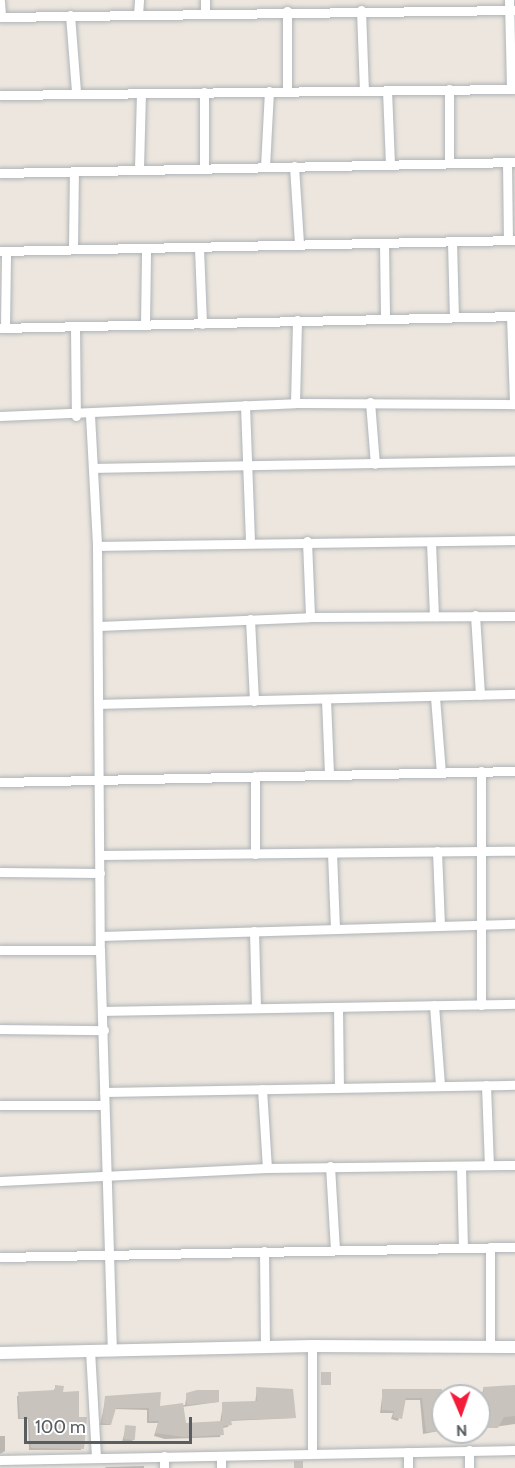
<!DOCTYPE html>
<style>
body{margin:0}
#map{position:relative;width:515px;height:1468px;overflow:hidden;background:#ece6de;font-family:Cabin,sans-serif}
div>[style]{position:absolute}
[style*='--x']{left:calc(var(--x)*1px);top:calc(var(--y)*1px);width:calc(var(--w)*1px);rotate:calc(var(--a)*1deg)}
.shadow>*{inset:0;background:#0003}
.building>*{inset:0;background:#c9c3bd;transform-origin:0 0}
.roads{filter:drop-shadow(0 0 2px #afb4b8) drop-shadow(0 0 2px #afb4b8)}
.street>*{height:9px;margin:-4.5px;padding:0 4.5px;transform-origin:4.5px;border-radius:4.5px;background:#fff}
.secondary>*{height:12px;margin:-6px;padding:0 6px;transform-origin:6px;border-radius:6px;background:#fff}
span{translate:-50% -50%;white-space:nowrap;text-align:center;line-height:1.15;-webkit-text-stroke:6px #fff;paint-order:stroke}
.north{position:absolute;left:431px;top:1384px;width:60px;height:60px;box-sizing:border-box;background:#fff;border:2px solid #bcbec0;border-radius:50%;rotate:178deg;font-size:16px;font-weight:700;line-height:24px;text-align:center;color:#575d61}
.north::after{content:'';display:block;margin:auto;width:21px;height:27px;background:#f41c3b;clip-path:polygon(50% 0,100% 100%,50% 72%,0 100%)}
.scale{position:absolute;left:24px;top:1417px;width:168px;height:27px;box-sizing:border-box;border:3px solid #575d61;border-top:0;padding-left:8px;font-size:18px;line-height:21px;white-space:nowrap;color:#575d61;-webkit-text-stroke:4px #fff;paint-order:stroke}
</style>
<div id="map">
<div class="shadow">
<div style="clip-path:polygon(56px 1387px,78px 1418px,81px 1450px,29px 1450px,28px 1419px,18px 1419px,17px 1396px,53px 1391px)"></div>
<div style="clip-path:polygon(515px 1387px,515px 1424px,479px 1429px,479px 1396px,464px 1396px,482px 1393px,484px 1388px)"></div>
<div style="clip-path:polygon(257px 1389px,294px 1418px,230px 1421px,228px 1427px,222px 1428px,220px 1437px,165px 1439px,154px 1436px,158px 1423px,147px 1423px,147px 1410px,114px 1409px,110px 1425px,100px 1425px,106px 1398px,158px 1408px,185px 1405px,187px 1394px,218px 1402px,182px 1407px,184px 1424px,220px 1423px,223px 1404px,255px 1403px)"></div>
<div style="clip-path:polygon(383px 1390px,441px 1390px,439px 1431px,423px 1434px,420px 1400px,404px 1400px,398px 1421px,391px 1419px,393px 1413px,380px 1413px)"></div>
<div style="clip-path:polygon(126px 1427px,134px 1439px,130px 1443px,122px 1442px)"></div>
<div style="clip-path:polygon(0 1436px,5px 1436px,5px 1451px,0 1454px)"></div>
<div style="clip-path:polygon(144px 1466px,144px 1468px,105px 1468px,106px 1467px)"></div>
</div>
<div class="building">
<div style="left:321px;top:1372px;width:10px;height:13px"></div>
<div style="clip-path:polygon(55px 1385px,64px 1386px,63px 1392px,79px 1391px,79px 1417px,87px 1417px,84px 1449px,31px 1448px,29px 1418px,20px 1418px,18px 1392px,55px 1390px)"></div>
<div style="clip-path:polygon(515px 1385px,515px 1416px,504px 1417px,498px 1428px,485px 1428px,485px 1416px,479px 1416px,479px 1392px,484px 1392px,483px 1387px)"></div>
<div style="clip-path:polygon(256px 1387px,293px 1389px,296px 1418px,231px 1420px,232px 1425px,223px 1426px,224px 1435px,184px 1437px,155px 1433px,159px 1421px,149px 1421px,149px 1408px,116px 1408px,111px 1425px,102px 1423px,105px 1396px,161px 1392px,160px 1406px,183px 1403px,186px 1423px,222px 1421px,222px 1402px,257px 1401px)"></div>
<div style="clip-path:polygon(382px 1389px,442px 1389px,440px 1431px,426px 1432px,422px 1398px,406px 1398px,402px 1419px,393px 1417px,394px 1411px,382px 1410px)"></div>
<div style="clip-path:polygon(197px 1390px,219px 1390px,219px 1402px,187px 1405px,186px 1393px)"></div>
<div style="left:125px;top:1425px;width:11px;height:14px;rotate:5deg"></div>
<div style="left:294px;top:1461px;width:9px;height:7px"></div>
</div>
<div class="roads">
<div class="street">
<div style="--x:509;--y:0;--w:89;--a:88.7"></div>
<div style="--x:0;--y:1;--w:16;--a:86"></div>
<div style="--x:361;--y:10;--w:80;--a:87.9"></div>
<div style="--x:205;--y:13;--w:13;--a:-90"></div>
<div style="--x:70;--y:15;--w:77;--a:85.5"></div>
<div style="--x:138;--y:15;--w:15;--a:-86"></div>
<div style="--x:0;--y:17;--w:515;--a:-0.78"></div>
<div style="--x:449;--y:89;--w:74;--a:90"></div>
<div style="--x:387;--y:90;--w:74;--a:87.7"></div>
<div style="--x:287;--y:91;--w:80;--a:-90"></div>
<div style="--x:0;--y:95;--w:515;--a:-0.67"></div>
<div style="--x:507;--y:162;--w:78;--a:89.3"></div>
<div style="--x:294;--y:166;--w:77;--a:86.3"></div>
<div style="--x:265;--y:167;--w:76;--a:-87"></div>
<div style="--x:139;--y:168;--w:74;--a:-88.5"></div>
<div style="--x:204;--y:168;--w:76;--a:-90"></div>
<div style="--x:0;--y:173;--w:515;--a:-1.22"></div>
<div style="--x:452;--y:242;--w:74;--a:88.5"></div>
<div style="--x:384;--y:243;--w:74;--a:89.2"></div>
<div style="--x:199;--y:248;--w:76;--a:87.7"></div>
<div style="--x:73;--y:249;--w:77;--a:-89.3"></div>
<div style="--x:0;--y:251;--w:515;--a:-1.22"></div>
<div style="--x:511;--y:316;--w:88;--a:88"></div>
<div style="--x:145;--y:325;--w:75;--a:-89.2"></div>
<div style="--x:5;--y:327;--w:76;--a:-89.2"></div>
<div style="--x:75;--y:327;--w:89;--a:89.4"></div>
<div style="--x:0;--y:328;--w:515;--a:-1.33"></div>
<div style="--x:370;--y:402;--w:62;--a:85.4"></div>
<div style="--x:295;--y:403;--w:83;--a:-88.6"></div>
<div style="--x:245;--y:405;--w:136;--a:87.9"></div>
<div style="--x:90;--y:415;--w:131;--a:86.9"></div>
<div style="--x:97;--y:546;--w:404;--a:89.6"></div>
<div style="--x:100;--y:950;--w:399;--a:88.3"></div>
<div style="--x:0;--y:416;--w:295;--a:-2.5"></div>
<div style="--x:295;--y:403;--w:220;--a:0.3"></div>
<div style="--x:94;--y:468;--w:421;--a:-1"></div>
<div style="--x:307;--y:541;--w:76;--a:87.7"></div>
<div style="--x:431;--y:542;--w:74;--a:87.7"></div>
<div style="--x:97;--y:546;--w:418;--a:-0.8"></div>
<div style="--x:475;--y:615;--w:80;--a:86.4"></div>
<div style="--x:250;--y:619;--w:82;--a:87.2"></div>
<div style="--x:99;--y:626;--w:211;--a:-2.4"></div>
<div style="--x:310;--y:617;--w:205;--a:-0.3"></div>
<div style="--x:435;--y:697;--w:76;--a:85.5"></div>
<div style="--x:326;--y:699;--w:75;--a:87.7"></div>
<div style="--x:99;--y:704;--w:416;--a:-1.4"></div>
<div style="--x:0;--y:782;--w:515;--a:-1.22"></div>
<div style="--x:437;--y:851;--w:75;--a:87.7"></div>
<div style="--x:332;--y:853;--w:75;--a:87.7"></div>
<div style="--x:255;--y:854;--w:78;--a:-90"></div>
<div style="--x:100;--y:855;--w:415;--a:-0.6"></div>
<div style="--x:0;--y:872;--w:100;--a:0.6"></div>
<div style="--x:254;--y:931;--w:75;--a:88.5"></div>
<div style="--x:100;--y:936;--w:415;--a:-1.7"></div>
<div style="--x:0;--y:950;--w:100;--a:0"></div>
<div style="--x:434;--y:1005;--w:80;--a:85.7"></div>
<div style="--x:481;--y:1005;--w:234;--a:-90"></div>
<div style="--x:338;--y:1007;--w:79;--a:89.3"></div>
<div style="--x:103;--y:1011;--w:412;--a:-1"></div>
<div style="--x:0;--y:1029;--w:104;--a:0.6"></div>
<div style="--x:486;--y:1085;--w:80;--a:87.9"></div>
<div style="--x:262;--y:1089;--w:79;--a:86.4"></div>
<div style="--x:104;--y:1092;--w:411;--a:-1"></div>
<div style="--x:0;--y:1105;--w:104;--a:0"></div>
<div style="--x:330;--y:1166;--w:83;--a:86.6"></div>
<div style="--x:461;--y:1166;--w:81;--a:88.6"></div>
<div style="--x:0;--y:1181;--w:267;--a:-2.8"></div>
<div style="--x:267;--y:1168;--w:248;--a:-0.7"></div>
<div style="--x:490;--y:1247;--w:100;--a:90"></div>
<div style="--x:264;--y:1251;--w:96;--a:89.4"></div>
<div style="--x:0;--y:1257;--w:515;--a:-1.11"></div>
<div style="--x:312;--y:1346;--w:106;--a:90"></div>
<div style="--x:90;--y:1350;--w:107;--a:86.8"></div>
<div style="--x:469;--y:1450;--w:18;--a:90"></div>
<div style="--x:408;--y:1452;--w:16;--a:90"></div>
<div style="--x:164;--y:1456;--w:12;--a:90"></div>
<div style="--x:221;--y:1456;--w:12;--a:90"></div>
<div style="--x:0;--y:1460;--w:515;--a:-1.11"></div>
</div>
<div class="secondary">
<div style="--x:0;--y:1353;--w:312;--a:-1.3"></div>
<div style="--x:312;--y:1346;--w:203;--a:0.3"></div>
</div>
</div>
<div class="north">N</div>
<div class="scale">100 m</div>
</div>
